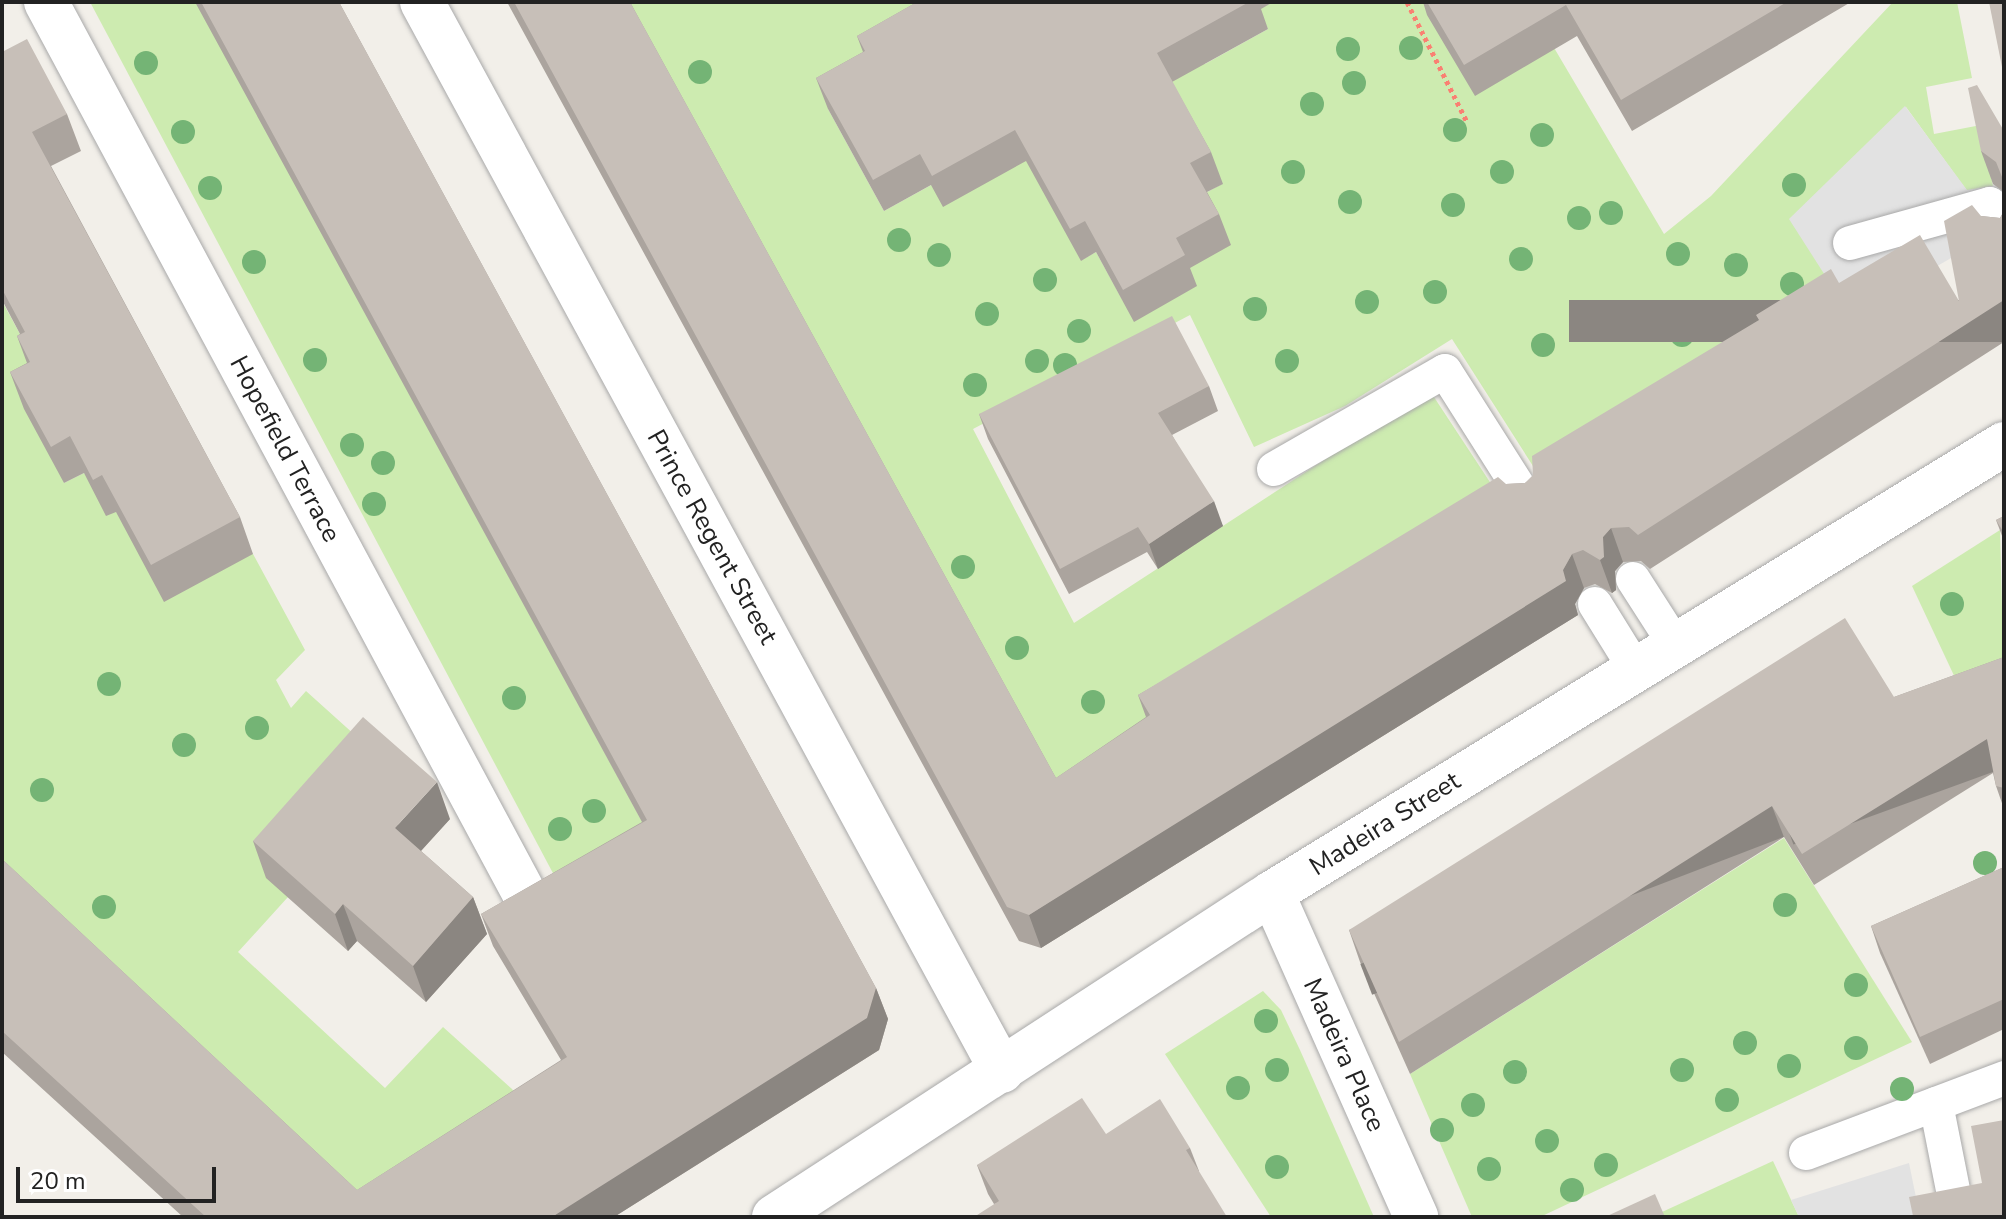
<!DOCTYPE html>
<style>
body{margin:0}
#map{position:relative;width:2006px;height:1219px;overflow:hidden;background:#f2efe9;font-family:"Nunito Sans",sans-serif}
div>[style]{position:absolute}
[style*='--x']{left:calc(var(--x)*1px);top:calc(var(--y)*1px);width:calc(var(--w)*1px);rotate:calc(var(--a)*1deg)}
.grass>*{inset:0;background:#cdebb0}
.parking>*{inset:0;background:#e2e2e2}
.path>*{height:5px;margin-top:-2.5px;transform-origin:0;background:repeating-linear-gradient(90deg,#fa8072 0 4px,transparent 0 8px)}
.roads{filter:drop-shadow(0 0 2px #a9a9a9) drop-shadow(0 0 2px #a9a9a9)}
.lane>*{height:34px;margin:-17px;padding:0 17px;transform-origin:17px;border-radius:17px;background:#fff}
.street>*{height:44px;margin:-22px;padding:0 22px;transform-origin:22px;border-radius:22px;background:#fff}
.trees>*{width:24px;height:24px;margin:-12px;border-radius:50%;background:#74b475}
.wall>*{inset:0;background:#aba49e}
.shaded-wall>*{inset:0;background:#8b8681;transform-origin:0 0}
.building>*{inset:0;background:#c7bfb8}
span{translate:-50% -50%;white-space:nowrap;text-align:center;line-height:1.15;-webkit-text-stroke:6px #fff;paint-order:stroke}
.street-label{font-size:26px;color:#222}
.frame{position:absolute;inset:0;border:4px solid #222;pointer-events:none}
.scale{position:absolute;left:16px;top:1167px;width:200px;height:36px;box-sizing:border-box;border:4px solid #222;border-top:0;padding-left:10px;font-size:24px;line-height:28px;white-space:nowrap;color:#222;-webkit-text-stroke:6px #fff;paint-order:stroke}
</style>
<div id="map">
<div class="grass">
<div style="clip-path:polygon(90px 2px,196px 2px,643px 823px,563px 892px)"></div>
<div style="clip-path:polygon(622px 2px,966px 2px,828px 109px,884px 211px,1031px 130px,1082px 260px,1096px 252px,1123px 301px,1188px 269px,1202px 195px,1222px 184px,1162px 64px,1205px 64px,1268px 29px,1258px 10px,1273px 2px,1527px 2px,1664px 234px,1711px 196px,1893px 2px,1957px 2px,1972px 78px,1926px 87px,1934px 134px,1981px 125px,1993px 186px,1967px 191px,1906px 107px,1843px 303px,1547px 488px,1452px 339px,1345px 406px,1254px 447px,1190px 315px,973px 429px,1074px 623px,1430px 391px,1509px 511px,1074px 824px)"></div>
<div style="clip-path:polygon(2px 301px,39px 369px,64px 483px,84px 473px,116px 512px,253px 554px,305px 650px,276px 680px,291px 708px,306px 691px,376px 754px,288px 897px,238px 952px,385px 1088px,443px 1027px,512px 1089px,532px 1118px,363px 1217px,2px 881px)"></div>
<div style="clip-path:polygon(2000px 530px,2004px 689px,1965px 699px,1912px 586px)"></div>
<div style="clip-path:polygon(1784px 838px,1912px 1042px,1540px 1217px,1472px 1217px,1410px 1074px)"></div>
<div style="clip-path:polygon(1263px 991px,1281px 1010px,1300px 1050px,1374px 1217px,1271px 1217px,1165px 1054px)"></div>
<div style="clip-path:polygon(1773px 1161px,1799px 1217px,1664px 1217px,1662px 1212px)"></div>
</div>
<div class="parking">
<div style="clip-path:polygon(1905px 106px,1967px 190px,2004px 184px,2004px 283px,1977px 243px,1851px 316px,1789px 219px)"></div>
<div style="clip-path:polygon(1909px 1163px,1920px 1217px,1799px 1217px,1791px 1200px)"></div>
</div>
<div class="path">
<div style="--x:1407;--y:2;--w:134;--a:63.4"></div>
</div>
<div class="roads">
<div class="lane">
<div style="--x:1850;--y:243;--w:145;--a:-15.6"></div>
<div style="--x:1990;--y:204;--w:32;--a:64"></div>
<div style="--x:1274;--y:469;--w:197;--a:-29.8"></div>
<div style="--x:1445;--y:371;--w:153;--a:57.6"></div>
<div style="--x:1633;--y:579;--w:80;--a:57.3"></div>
<div style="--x:1595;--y:604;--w:78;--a:58.2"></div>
<div style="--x:1936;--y:1104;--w:98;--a:78.8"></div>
<div style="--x:1806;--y:1153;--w:212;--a:-20.7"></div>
</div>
<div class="street">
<div style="--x:46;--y:2;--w:1013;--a:61.79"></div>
<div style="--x:422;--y:2;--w:1216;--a:61.52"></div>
<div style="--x:1272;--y:893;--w:355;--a:66"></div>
<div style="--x:774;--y:1217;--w:594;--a:-33.05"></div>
<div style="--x:1272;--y:893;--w:859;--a:-31.52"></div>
</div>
</div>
<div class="trees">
<div style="left:1411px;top:48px"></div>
<div style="left:1348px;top:49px"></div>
<div style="left:146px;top:63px"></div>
<div style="left:700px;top:72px"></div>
<div style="left:1354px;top:83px"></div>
<div style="left:1312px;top:104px"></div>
<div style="left:1455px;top:130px"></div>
<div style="left:183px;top:132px"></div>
<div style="left:1542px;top:135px"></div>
<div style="left:1293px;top:172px"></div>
<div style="left:1502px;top:172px"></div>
<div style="left:1794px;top:185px"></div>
<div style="left:210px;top:188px"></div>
<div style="left:1350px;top:202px"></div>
<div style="left:1453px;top:205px"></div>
<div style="left:1611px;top:213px"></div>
<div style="left:1579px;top:218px"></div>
<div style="left:899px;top:240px"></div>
<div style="left:1678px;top:254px"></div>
<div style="left:939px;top:255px"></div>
<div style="left:1521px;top:259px"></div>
<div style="left:254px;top:262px"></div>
<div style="left:1736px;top:265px"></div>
<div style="left:1045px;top:280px"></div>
<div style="left:1792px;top:284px"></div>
<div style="left:1435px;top:292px"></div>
<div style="left:1367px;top:302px"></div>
<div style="left:1255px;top:309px"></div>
<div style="left:987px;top:314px"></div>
<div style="left:1590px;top:321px"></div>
<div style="left:1079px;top:331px"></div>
<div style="left:1682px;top:335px"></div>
<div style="left:1543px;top:345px"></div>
<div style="left:315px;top:360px"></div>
<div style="left:1037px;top:361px"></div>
<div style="left:1287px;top:361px"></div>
<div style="left:1065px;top:365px"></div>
<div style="left:975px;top:385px"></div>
<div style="left:352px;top:445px"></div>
<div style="left:383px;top:463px"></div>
<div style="left:374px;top:504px"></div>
<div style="left:963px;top:567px"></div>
<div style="left:1952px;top:604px"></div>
<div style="left:1017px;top:648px"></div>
<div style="left:109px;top:684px"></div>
<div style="left:514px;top:698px"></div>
<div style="left:1093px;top:702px"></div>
<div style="left:257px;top:728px"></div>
<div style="left:184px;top:745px"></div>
<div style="left:42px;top:790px"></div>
<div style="left:594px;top:811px"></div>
<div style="left:560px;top:829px"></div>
<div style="left:1985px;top:863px"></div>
<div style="left:1785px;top:905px"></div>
<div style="left:104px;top:907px"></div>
<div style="left:1856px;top:985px"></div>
<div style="left:1266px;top:1021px"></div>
<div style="left:1745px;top:1043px"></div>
<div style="left:1856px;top:1048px"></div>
<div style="left:1789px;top:1066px"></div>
<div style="left:1277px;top:1070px"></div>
<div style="left:1682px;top:1070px"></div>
<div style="left:1515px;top:1072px"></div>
<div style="left:1238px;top:1088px"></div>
<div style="left:1902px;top:1089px"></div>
<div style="left:1727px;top:1100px"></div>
<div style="left:1473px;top:1105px"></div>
<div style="left:1442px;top:1130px"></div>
<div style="left:1547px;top:1141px"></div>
<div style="left:1606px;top:1165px"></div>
<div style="left:1277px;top:1167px"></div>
<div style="left:1489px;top:1169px"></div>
<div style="left:1572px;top:1190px"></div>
</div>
<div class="wall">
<div style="clip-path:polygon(195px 2px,339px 2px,876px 988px,888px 1019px,879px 1050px,614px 1217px,183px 1217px,2px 1052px,2px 859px,357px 1190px,561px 1060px,493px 946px,481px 914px,642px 822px)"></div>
<div style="clip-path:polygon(507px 2px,630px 2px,1056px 778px,1146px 717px,1138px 695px,1506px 484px,1525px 483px,1758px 321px,1756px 315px,1839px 283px,1959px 301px,1981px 216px,2000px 218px,2004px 211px,2004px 342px,1650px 569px,1641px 561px,1623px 562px,1615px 571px,1616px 590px,1612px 593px,1595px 584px,1584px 588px,1575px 604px,1578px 615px,1041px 948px,1019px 941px)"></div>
<div style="clip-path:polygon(917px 2px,1273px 2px,1261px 9px,1268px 29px,1172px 82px,1211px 152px,1223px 184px,1207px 192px,1219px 214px,1231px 245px,1190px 268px,1197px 286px,1134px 322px,1096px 252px,1081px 261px,1026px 161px,943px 207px,931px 185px,884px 211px,828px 109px,816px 78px,863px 52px,857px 36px)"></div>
<div style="clip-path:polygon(1423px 2px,1851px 2px,1632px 131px,1577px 36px,1475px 96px,1427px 15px)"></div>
<div style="clip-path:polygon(2px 52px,67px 114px,81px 151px,51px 166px,240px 517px,253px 554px,164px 602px,116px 512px,106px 516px,84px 473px,64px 483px,24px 409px,10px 372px,27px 363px,17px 336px,20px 334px,2px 300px)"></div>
<div style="clip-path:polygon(2004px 131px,2004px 192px,1993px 184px,1981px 151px)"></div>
<div style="clip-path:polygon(1209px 386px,1218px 411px,1172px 435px,1223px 526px,1158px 569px,1147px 552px,1069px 594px,988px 439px,979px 414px)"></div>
<div style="clip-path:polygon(2004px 516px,2004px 541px,1996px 520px)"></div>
<div style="clip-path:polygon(2004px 657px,2004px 809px,1996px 786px,1993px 773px,1814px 885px,1784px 837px,1410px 1074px,1360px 962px,1349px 930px,1894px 697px)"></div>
<div style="clip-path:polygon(450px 819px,421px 851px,473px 897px,487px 934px,426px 1002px,357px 941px,348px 951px,266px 878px,253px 841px)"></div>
<div style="clip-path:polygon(2004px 867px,2004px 1029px,1930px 1064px,1880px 953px,1871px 926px)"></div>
<div style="clip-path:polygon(1106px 1134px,1190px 1148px,1199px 1171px,994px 1204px,988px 1194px,977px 1165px)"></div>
</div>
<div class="shaded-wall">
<div style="left:2004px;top:300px;width:42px;height:435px;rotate:90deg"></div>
<div style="clip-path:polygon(1214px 501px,1223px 526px,1158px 569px,1149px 544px)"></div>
<div style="clip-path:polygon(1611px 528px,1623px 562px,1615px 571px,1616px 590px,1612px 593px,1600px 560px,1603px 537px)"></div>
<div style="clip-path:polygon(1572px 554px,1584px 588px,1575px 604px,1578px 615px,1041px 948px,1029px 915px,1563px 570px)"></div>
<div style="left:1987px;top:739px;width:33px;height:218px;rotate:70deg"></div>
<div style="clip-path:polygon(437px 782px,450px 819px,408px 865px,395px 828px)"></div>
<div style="left:1772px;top:806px;width:33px;height:441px;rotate:69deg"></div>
<div style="clip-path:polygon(473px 897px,487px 934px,426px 1002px,413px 966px)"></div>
<div style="clip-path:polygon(343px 904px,357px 941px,348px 951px,335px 914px)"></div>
<div style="clip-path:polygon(876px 988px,888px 1019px,879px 1050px,614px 1217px,552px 1217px)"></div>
</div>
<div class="building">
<div style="clip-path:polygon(201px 2px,339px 2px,876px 988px,867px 1018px,552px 1217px,206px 1217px,2px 1031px,2px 859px,357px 1190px,567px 1057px,481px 914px,647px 820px)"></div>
<div style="clip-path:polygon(514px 2px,630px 2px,1056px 778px,1150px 715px,1138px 695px,1498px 477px,1506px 484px,1525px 483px,1533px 475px,1532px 456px,1759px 320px,1756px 315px,1831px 269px,1839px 283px,1920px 235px,1959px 301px,1944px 221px,1972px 205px,1981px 216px,2000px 218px,2004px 211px,2004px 300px,1638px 535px,1629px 527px,1611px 528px,1603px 537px,1604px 557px,1600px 560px,1583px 550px,1572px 554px,1563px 570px,1566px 581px,1029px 915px,1007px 907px)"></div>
<div style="clip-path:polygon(917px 2px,1249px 2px,1157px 53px,1211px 152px,1190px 163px,1219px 214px,1176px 238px,1185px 255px,1123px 290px,1085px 221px,1070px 229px,1015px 130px,932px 176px,920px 154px,873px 180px,816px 78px,865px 51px,857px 36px)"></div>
<div style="clip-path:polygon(1427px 2px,1787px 2px,1621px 100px,1566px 5px,1464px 65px)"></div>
<div style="clip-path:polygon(1989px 2px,2004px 2px,2004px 77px)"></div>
<div style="clip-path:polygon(27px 39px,67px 114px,32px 132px,240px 517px,151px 565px,102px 475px,93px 480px,70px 436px,51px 447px,10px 372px,30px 362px,17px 336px,25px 332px,2px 289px,2px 52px)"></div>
<div style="clip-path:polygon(1977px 85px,2004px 131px,2004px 182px,1996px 162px,1981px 151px,1968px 88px)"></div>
<div style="clip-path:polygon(1172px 316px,1209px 386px,1158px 413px,1214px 501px,1149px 544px,1138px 527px,1060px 569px,979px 414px)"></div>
<div style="clip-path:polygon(2004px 516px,2004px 533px,1996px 520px)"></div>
<div style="clip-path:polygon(1845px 618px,1894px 697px,2004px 657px,2004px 788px,1996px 786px,1987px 739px,1802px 854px,1772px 806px,1399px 1042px,1349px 930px)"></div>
<div style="clip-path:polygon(363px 717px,437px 782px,395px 828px,473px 897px,413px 966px,343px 904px,335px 914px,253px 841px)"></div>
<div style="clip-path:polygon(2004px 867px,2004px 999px,1920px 1037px,1871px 926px)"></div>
<div style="clip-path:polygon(1082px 1098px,1106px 1134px,1160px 1099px,1190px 1148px,1186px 1150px,1227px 1217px,974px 1217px,999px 1201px,977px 1165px)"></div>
<div style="clip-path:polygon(2004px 1120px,2004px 1217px,1905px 1217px,1913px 1216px,1909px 1197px,1982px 1183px,1971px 1126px)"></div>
<div style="clip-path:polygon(1655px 1194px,1665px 1217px,1605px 1217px)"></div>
</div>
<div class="street-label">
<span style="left:285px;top:449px;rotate:62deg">Hopefield Terrace</span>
<span style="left:712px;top:537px;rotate:61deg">Prince Regent Street</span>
<span style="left:1385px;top:824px;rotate:-32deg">Madeira Street</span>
<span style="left:1344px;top:1055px;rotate:66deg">Madeira Place</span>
</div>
<div class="frame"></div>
<div class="scale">20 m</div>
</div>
